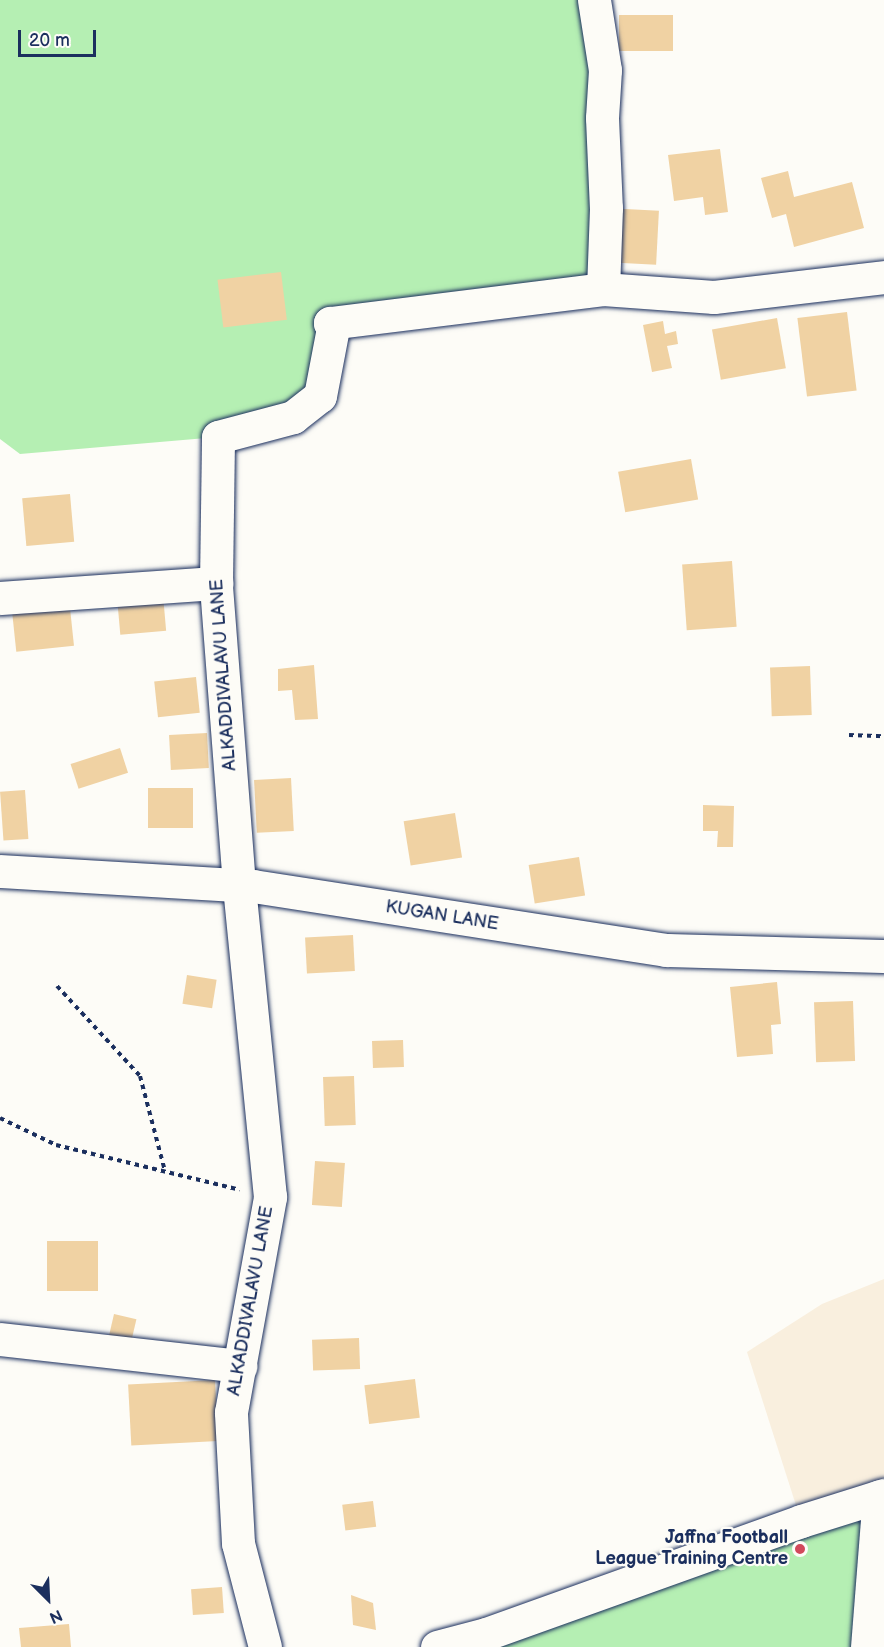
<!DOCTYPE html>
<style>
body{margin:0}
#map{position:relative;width:884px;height:1647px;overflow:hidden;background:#fdfcf7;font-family:"Balsamiq Sans",sans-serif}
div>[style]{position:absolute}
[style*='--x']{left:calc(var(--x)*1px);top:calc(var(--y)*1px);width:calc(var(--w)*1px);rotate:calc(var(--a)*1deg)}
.built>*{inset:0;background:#f9efde}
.green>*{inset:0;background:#b5efb3}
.building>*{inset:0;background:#f0d2a3;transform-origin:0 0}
.path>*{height:4px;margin-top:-2px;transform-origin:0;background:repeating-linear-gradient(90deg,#1b2f5e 0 4.5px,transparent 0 9px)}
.roads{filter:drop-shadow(0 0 2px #1b2f5e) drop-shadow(0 0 2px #1b2f5e)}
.minor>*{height:33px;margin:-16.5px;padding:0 16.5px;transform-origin:16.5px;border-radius:16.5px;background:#fdfcf7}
.highway>*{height:33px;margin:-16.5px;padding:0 16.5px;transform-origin:16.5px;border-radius:16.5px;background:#fdfcf7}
.dots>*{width:16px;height:16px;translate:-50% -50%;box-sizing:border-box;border:3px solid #fdfcf7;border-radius:50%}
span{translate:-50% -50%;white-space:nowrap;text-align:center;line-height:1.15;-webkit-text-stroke:4.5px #fdfcf7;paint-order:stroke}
.street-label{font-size:18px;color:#1b2f5e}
.poi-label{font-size:18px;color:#1b2f5e;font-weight:700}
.right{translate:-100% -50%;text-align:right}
.north{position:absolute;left:18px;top:1569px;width:60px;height:60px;-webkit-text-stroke:4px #fdfcf7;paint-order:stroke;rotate:156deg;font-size:16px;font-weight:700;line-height:24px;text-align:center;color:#1b2f5e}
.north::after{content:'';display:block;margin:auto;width:21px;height:27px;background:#1b2f5e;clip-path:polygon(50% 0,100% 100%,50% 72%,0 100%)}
.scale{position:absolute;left:18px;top:30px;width:78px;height:27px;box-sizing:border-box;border:3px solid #1b2f5e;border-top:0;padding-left:8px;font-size:18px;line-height:21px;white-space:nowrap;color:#1b2f5e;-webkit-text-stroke:4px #fdfcf7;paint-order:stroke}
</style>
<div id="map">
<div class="built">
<div style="clip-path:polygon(884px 1279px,884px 1495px,801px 1521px,747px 1352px,822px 1304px)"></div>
</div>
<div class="green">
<div style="clip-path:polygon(0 0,594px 0,603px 289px,331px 323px,320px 396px,218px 437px,20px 454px,0 439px)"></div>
<div style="clip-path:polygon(879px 1496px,867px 1647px,437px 1647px)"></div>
</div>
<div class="building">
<div style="left:619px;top:15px;width:54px;height:36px"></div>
<div style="clip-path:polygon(720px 149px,728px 212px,705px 215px,703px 197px,674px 201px,668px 155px)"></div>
<div style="clip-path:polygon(788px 171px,794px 197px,852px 182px,864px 228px,794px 247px,786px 214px,772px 218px,761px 178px)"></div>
<div style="left:606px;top:208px;width:53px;height:54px;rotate:3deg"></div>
<div style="left:281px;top:272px;width:48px;height:64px;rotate:83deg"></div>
<div style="left:847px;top:312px;width:79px;height:50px;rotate:83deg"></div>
<div style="left:777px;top:318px;width:51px;height:66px;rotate:80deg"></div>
<div style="clip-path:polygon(663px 321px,665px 334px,676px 331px,678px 344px,667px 346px,672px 368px,652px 372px,643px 325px)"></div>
<div style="left:691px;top:459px;width:41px;height:74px;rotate:80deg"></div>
<div style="left:70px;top:494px;width:48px;height:48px;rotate:85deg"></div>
<div style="left:732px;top:561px;width:66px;height:50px;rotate:86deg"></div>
<div style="left:163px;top:595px;width:36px;height:46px;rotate:85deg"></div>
<div style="left:70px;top:608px;width:38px;height:58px;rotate:84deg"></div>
<div style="clip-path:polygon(314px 665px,318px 719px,295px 720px,292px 690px,278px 691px,278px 669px)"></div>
<div style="left:810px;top:666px;width:49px;height:40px;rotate:88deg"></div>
<div style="left:196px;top:677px;width:36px;height:42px;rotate:84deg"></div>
<div style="left:207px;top:733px;width:35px;height:38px;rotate:87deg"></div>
<div style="left:120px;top:748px;width:26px;height:52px;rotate:72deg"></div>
<div style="left:291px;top:778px;width:53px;height:37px;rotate:87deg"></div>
<div style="left:148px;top:788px;width:45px;height:40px"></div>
<div style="left:25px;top:790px;width:49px;height:25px;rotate:86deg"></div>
<div style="clip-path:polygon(703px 805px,734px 806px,733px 847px,717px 847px,718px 831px,703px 831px)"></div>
<div style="left:455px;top:813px;width:45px;height:52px;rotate:81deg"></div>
<div style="left:579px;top:857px;width:39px;height:51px;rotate:81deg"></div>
<div style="left:353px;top:935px;width:36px;height:48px;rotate:87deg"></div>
<div style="left:187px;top:975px;width:30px;height:29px;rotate:9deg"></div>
<div style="clip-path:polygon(777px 982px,781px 1024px,771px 1025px,773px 1054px,737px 1057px,730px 987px)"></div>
<div style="left:853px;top:1001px;width:60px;height:39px;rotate:88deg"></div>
<div style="left:403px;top:1040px;width:27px;height:31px;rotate:88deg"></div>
<div style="left:354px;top:1076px;width:49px;height:31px;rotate:88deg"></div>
<div style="left:315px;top:1161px;width:30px;height:44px;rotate:4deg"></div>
<div style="left:47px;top:1241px;width:51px;height:50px"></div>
<div style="left:114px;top:1314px;width:23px;height:22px;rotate:13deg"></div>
<div style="left:359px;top:1338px;width:31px;height:47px;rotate:88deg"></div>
<div style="left:415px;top:1379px;width:39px;height:51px;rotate:83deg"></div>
<div style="left:215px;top:1380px;width:61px;height:87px;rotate:87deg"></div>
<div style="left:373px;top:1501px;width:26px;height:31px;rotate:83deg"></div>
<div style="left:222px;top:1587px;width:26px;height:31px;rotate:86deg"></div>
<div style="clip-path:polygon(351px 1595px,373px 1603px,376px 1630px,353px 1625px)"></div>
<div style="clip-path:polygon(69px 1624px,71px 1647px,21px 1647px,19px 1628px)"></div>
</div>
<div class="path">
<div style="--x:849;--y:735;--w:35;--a:2"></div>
<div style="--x:57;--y:986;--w:122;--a:47.3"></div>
<div style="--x:140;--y:1076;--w:98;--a:75.3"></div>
<div style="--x:0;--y:1118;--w:62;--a:25.7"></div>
<div style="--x:56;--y:1145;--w:189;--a:13.7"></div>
</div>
<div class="roads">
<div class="minor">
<div style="--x:594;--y:0;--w:71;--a:81.1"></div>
<div style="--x:605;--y:70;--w:48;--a:93.6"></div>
<div style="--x:602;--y:118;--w:90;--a:87.5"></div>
<div style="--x:606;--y:208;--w:81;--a:92.1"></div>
<div style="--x:0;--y:598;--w:217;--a:-4"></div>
<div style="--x:0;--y:871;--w:253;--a:3.4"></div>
<div style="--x:253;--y:886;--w:418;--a:8.8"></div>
<div style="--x:666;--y:950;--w:218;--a:1.6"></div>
<div style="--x:0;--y:1339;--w:242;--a:6.4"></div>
<div style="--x:265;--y:1647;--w:107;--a:-104.6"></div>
<div style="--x:238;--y:1543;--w:131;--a:-93.1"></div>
<div style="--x:231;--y:1412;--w:219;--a:-79.7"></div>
<div style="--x:270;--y:1197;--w:314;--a:-95.7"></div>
<div style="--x:239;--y:885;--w:303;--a:-94.4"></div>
<div style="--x:216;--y:583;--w:146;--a:-89.2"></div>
<div style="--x:218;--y:437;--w:78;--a:-14.9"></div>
<div style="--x:293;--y:417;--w:34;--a:-38"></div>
<div style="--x:320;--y:396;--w:69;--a:-79.2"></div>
<div style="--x:333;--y:328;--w:6;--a:-121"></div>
<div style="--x:330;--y:323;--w:275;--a:-7.1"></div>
<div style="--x:603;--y:289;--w:111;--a:4.1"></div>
<div style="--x:714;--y:297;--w:171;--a:-6.7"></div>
<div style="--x:867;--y:1647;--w:151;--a:-85.5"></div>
</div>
<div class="highway">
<div style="--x:437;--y:1647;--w:51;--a:-14.9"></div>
<div style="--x:486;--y:1634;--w:335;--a:-19.7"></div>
<div style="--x:801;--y:1521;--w:87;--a:-17.4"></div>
</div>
</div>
<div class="dots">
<div style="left:800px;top:1549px;background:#d1495b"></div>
</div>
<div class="street-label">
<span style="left:224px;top:675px;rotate:-94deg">ALKADDIVALAVU LANE</span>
<span style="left:442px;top:916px;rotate:9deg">KUGAN LANE</span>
<span style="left:251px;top:1301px;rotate:-80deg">ALKADDIVALAVU LANE</span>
</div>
<div class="poi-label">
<span class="right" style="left:788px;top:1549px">Jaffna Football<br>League Training Centre</span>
</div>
<div class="north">N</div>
<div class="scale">20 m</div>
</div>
